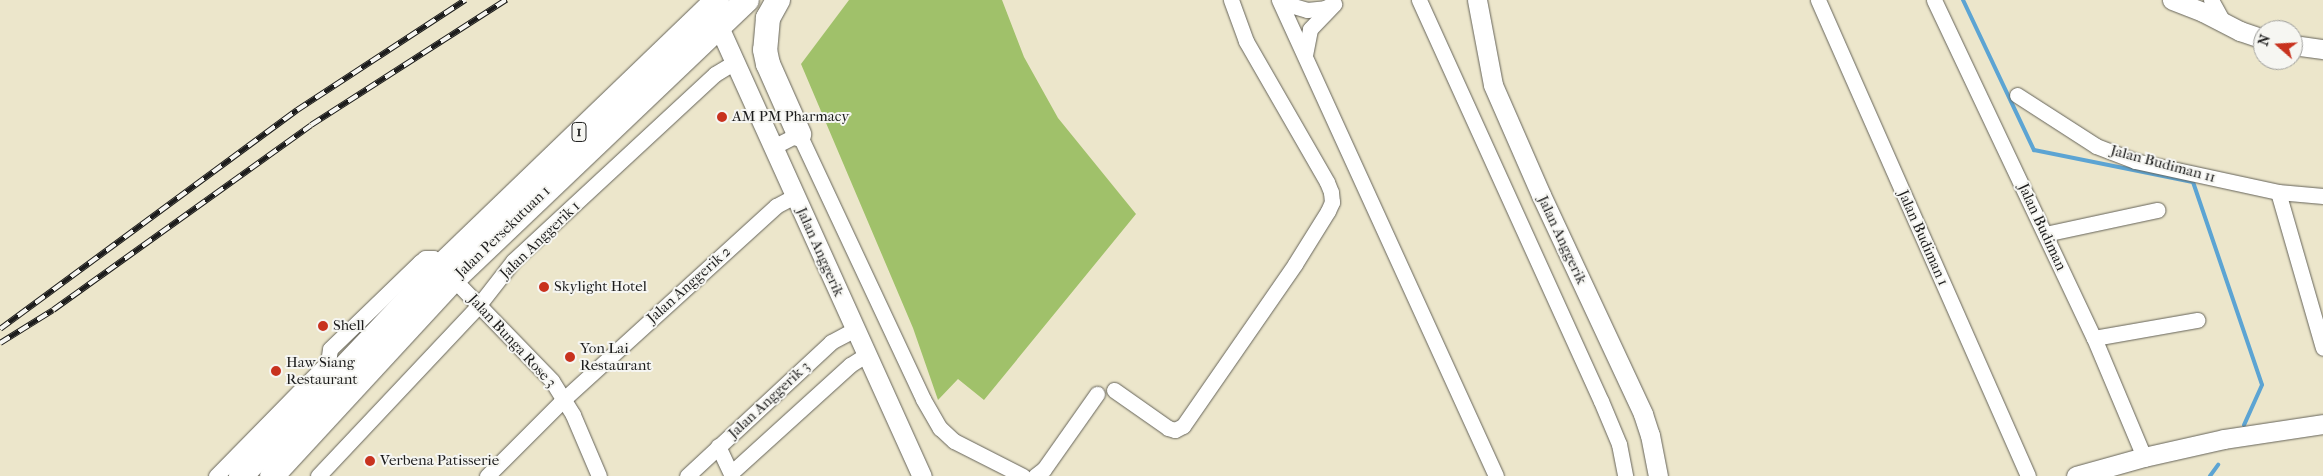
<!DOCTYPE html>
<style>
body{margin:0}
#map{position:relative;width:2323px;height:476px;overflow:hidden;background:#ece6cb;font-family:"IM FELL French Canon",serif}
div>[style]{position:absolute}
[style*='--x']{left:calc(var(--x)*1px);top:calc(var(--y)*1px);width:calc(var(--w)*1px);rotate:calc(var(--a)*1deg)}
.green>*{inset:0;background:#a0c16a}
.stream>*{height:4px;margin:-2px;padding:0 2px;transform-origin:2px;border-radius:2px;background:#5ca4d3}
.roads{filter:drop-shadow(0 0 1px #656359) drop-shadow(0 0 1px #656359)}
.minor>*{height:15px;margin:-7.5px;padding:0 7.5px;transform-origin:7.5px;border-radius:7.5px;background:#fff}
.tertiary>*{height:19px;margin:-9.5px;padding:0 9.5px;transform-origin:9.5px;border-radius:9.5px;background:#fff}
.trunk>*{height:24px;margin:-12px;padding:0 12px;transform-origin:12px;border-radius:12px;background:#fff}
.rail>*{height:5.5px;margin-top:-2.75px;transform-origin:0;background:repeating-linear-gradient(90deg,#f6f6f2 0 11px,#1c1c1c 0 22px);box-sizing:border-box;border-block:1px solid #1c1c1c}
.dots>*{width:14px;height:14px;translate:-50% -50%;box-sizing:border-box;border:2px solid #f6f6f2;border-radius:50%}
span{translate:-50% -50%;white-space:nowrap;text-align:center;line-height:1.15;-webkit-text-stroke:4px #f6f6f2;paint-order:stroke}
.shield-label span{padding:1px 4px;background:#f6f6f2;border:1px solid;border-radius:4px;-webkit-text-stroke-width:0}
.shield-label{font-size:14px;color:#1c1c1c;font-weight:700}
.poi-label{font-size:15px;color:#1c1c1c}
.left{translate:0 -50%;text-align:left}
.street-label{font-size:15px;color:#1c1c1c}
.north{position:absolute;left:2253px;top:20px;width:50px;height:50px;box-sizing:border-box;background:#f6f6f2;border:1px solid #9f9f9c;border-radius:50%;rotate:289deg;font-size:14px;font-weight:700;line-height:20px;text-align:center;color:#1c1c1c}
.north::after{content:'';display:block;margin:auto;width:18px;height:22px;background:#c8321e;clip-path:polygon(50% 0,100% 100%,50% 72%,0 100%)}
</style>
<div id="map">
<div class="green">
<div style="clip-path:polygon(849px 0,1002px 0,1024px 57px,1058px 118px,1136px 214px,984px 400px,958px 379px,938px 400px,913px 328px,801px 64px)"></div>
</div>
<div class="stream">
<div style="--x:1963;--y:0;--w:166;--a:64.7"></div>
<div style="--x:2034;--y:150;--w:162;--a:11.4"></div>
<div style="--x:2193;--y:182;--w:214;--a:71.2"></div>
<div style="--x:2262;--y:385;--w:44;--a:114.2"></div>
<div style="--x:2210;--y:476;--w:14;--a:-54"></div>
</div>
<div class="roads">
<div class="minor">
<div style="--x:1279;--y:0;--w:523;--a:65.49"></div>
<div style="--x:1285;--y:0;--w:7;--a:45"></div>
<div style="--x:1290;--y:5;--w:18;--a:16"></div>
<div style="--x:1307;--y:10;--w:18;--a:-6"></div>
<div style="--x:1325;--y:8;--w:9;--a:-27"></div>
<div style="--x:1419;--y:0;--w:440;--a:65.6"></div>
<div style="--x:1601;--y:401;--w:47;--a:67.3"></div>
<div style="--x:1619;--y:444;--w:33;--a:79"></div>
<div style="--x:1818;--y:0;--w:520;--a:66.19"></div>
<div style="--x:1934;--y:0;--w:374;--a:64.7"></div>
<div style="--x:2094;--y:338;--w:129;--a:67.2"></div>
<div style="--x:2211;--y:0;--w:25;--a:61"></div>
<div style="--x:1305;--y:55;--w:26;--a:-79"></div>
<div style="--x:1310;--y:29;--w:35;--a:-46"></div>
<div style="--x:2017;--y:95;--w:94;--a:32.8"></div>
<div style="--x:2096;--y:146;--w:42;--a:21"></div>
<div style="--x:2135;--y:161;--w:146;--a:12.2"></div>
<div style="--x:2278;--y:192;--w:45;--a:5.1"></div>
<div style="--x:773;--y:147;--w:29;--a:-27"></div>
<div style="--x:799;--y:134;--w:293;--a:64.9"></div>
<div style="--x:923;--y:399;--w:34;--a:60"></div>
<div style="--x:940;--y:428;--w:19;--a:43"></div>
<div style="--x:954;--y:441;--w:77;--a:26.9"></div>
<div style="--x:2278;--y:192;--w:162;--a:73.9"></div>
<div style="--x:2045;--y:234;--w:115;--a:-12.1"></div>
<div style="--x:2094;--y:338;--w:105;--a:-9.9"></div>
<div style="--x:1114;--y:390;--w:66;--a:35.1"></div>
<div style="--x:1168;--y:428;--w:7;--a:16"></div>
<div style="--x:1175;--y:430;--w:9;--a:-27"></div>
<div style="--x:1183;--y:426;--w:197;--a:-55.3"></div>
<div style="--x:1295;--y:264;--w:62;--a:-58.1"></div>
<div style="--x:1328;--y:211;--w:10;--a:-66"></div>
<div style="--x:1332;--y:202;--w:10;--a:-96"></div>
<div style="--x:1331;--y:192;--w:11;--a:-112"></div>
<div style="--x:1327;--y:182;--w:163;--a:-119.9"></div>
<div style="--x:1246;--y:41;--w:44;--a:-110.1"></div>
<div style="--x:718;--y:446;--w:33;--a:65"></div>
<div style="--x:731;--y:473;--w:161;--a:-42.2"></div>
<div style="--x:850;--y:365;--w:19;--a:-32"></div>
<div style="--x:216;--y:476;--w:160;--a:-45.5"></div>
<div style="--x:328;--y:362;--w:13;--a:-81"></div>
<div style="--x:330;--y:349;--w:125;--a:-44"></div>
<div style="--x:420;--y:262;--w:6;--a:-39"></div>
<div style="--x:425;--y:258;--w:8;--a:0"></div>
<div style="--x:433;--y:258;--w:171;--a:45.9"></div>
<div style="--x:552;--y:381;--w:40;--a:58"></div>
<div style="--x:573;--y:415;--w:66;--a:66.9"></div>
<div style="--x:318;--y:476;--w:233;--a:-46.7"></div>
<div style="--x:478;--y:306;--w:57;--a:-52.1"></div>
<div style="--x:513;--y:261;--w:275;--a:-42.8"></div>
<div style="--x:715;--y:74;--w:23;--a:-31"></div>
<div style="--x:487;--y:476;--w:109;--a:-45"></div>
<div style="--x:564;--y:399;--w:287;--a:-42.3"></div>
<div style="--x:776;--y:206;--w:21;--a:-28"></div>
<div style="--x:687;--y:476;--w:197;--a:-42.9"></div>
<div style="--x:831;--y:342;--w:27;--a:-28"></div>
<div style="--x:1035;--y:476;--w:11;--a:-38"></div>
<div style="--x:1044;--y:469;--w:92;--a:-54.8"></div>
</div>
<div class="tertiary">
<div style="--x:1477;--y:0;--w:86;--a:79.3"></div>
<div style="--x:1493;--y:85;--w:120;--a:66.4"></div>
<div style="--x:1541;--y:195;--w:242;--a:65"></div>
<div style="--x:1643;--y:414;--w:22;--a:72"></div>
<div style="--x:1650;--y:435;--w:42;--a:79"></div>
<div style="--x:2172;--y:0;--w:33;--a:21"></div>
<div style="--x:2203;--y:12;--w:42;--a:27.2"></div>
<div style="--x:2240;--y:31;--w:24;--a:19"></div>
<div style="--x:719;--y:27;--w:493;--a:65.7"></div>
<div style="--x:2293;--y:45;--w:30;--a:8"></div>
<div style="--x:2076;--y:476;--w:71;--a:-15.6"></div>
<div style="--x:2144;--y:457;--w:82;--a:-12.7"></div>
<div style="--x:2224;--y:439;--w:100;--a:-8.6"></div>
</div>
<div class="trunk">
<div style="--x:778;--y:0;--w:21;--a:119"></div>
<div style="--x:768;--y:18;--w:32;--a:95"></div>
<div style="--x:765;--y:50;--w:14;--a:78"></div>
<div style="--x:768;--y:64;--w:77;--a:66.1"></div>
<div style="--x:241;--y:476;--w:291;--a:-46.4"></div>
<div style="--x:442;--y:265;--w:382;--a:-43.9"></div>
<div style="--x:272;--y:476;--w:270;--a:-47.3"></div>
<div style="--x:455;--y:278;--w:403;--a:-43.6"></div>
</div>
</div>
<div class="rail">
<div style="--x:0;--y:329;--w:369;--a:-36.4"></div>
<div style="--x:297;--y:110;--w:201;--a:-33.2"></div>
<div style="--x:0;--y:343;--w:62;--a:-31.9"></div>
<div style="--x:53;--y:310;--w:317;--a:-35.6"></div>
<div style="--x:311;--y:125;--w:232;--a:-32.7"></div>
</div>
<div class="dots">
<div style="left:722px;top:117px;background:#c8321e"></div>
<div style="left:544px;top:287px;background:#c8321e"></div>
<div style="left:323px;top:326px;background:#c8321e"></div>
<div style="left:570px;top:357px;background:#c8321e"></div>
<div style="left:276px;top:371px;background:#c8321e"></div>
<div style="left:370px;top:461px;background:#c8321e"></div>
</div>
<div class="shield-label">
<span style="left:579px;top:132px">1</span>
</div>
<div class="poi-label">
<span class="left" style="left:732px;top:117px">AM PM Pharmacy</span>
<span class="left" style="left:554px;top:287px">Skylight Hotel</span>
<span class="left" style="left:333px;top:326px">Shell</span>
<span class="left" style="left:580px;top:357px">Yon Lai<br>Restaurant</span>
<span class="left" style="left:286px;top:371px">Haw Siang<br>Restaurant</span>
<span class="left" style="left:380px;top:461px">Verbena Patisserie</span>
</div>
<div class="street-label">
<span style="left:2163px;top:164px;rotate:15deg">Jalan Budiman 11</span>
<span style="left:2042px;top:227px;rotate:65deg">Jalan Budiman</span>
<span style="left:503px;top:232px;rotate:-44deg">Jalan Persekutuan 1</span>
<span style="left:1923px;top:238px;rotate:66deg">Jalan Budiman 1</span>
<span style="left:540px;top:240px;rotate:-44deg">Jalan Anggerik 1</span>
<span style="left:1562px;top:240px;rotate:65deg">Jalan Anggerik</span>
<span style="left:820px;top:252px;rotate:66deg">Jalan Anggerik</span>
<span style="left:689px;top:285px;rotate:-42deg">Jalan Anggerik 2</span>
<span style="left:512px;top:341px;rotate:47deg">Jalan Bunga Rose 3</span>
<span style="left:769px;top:400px;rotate:-43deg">Jalan Anggerik 3</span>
</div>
<div class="north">N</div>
</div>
